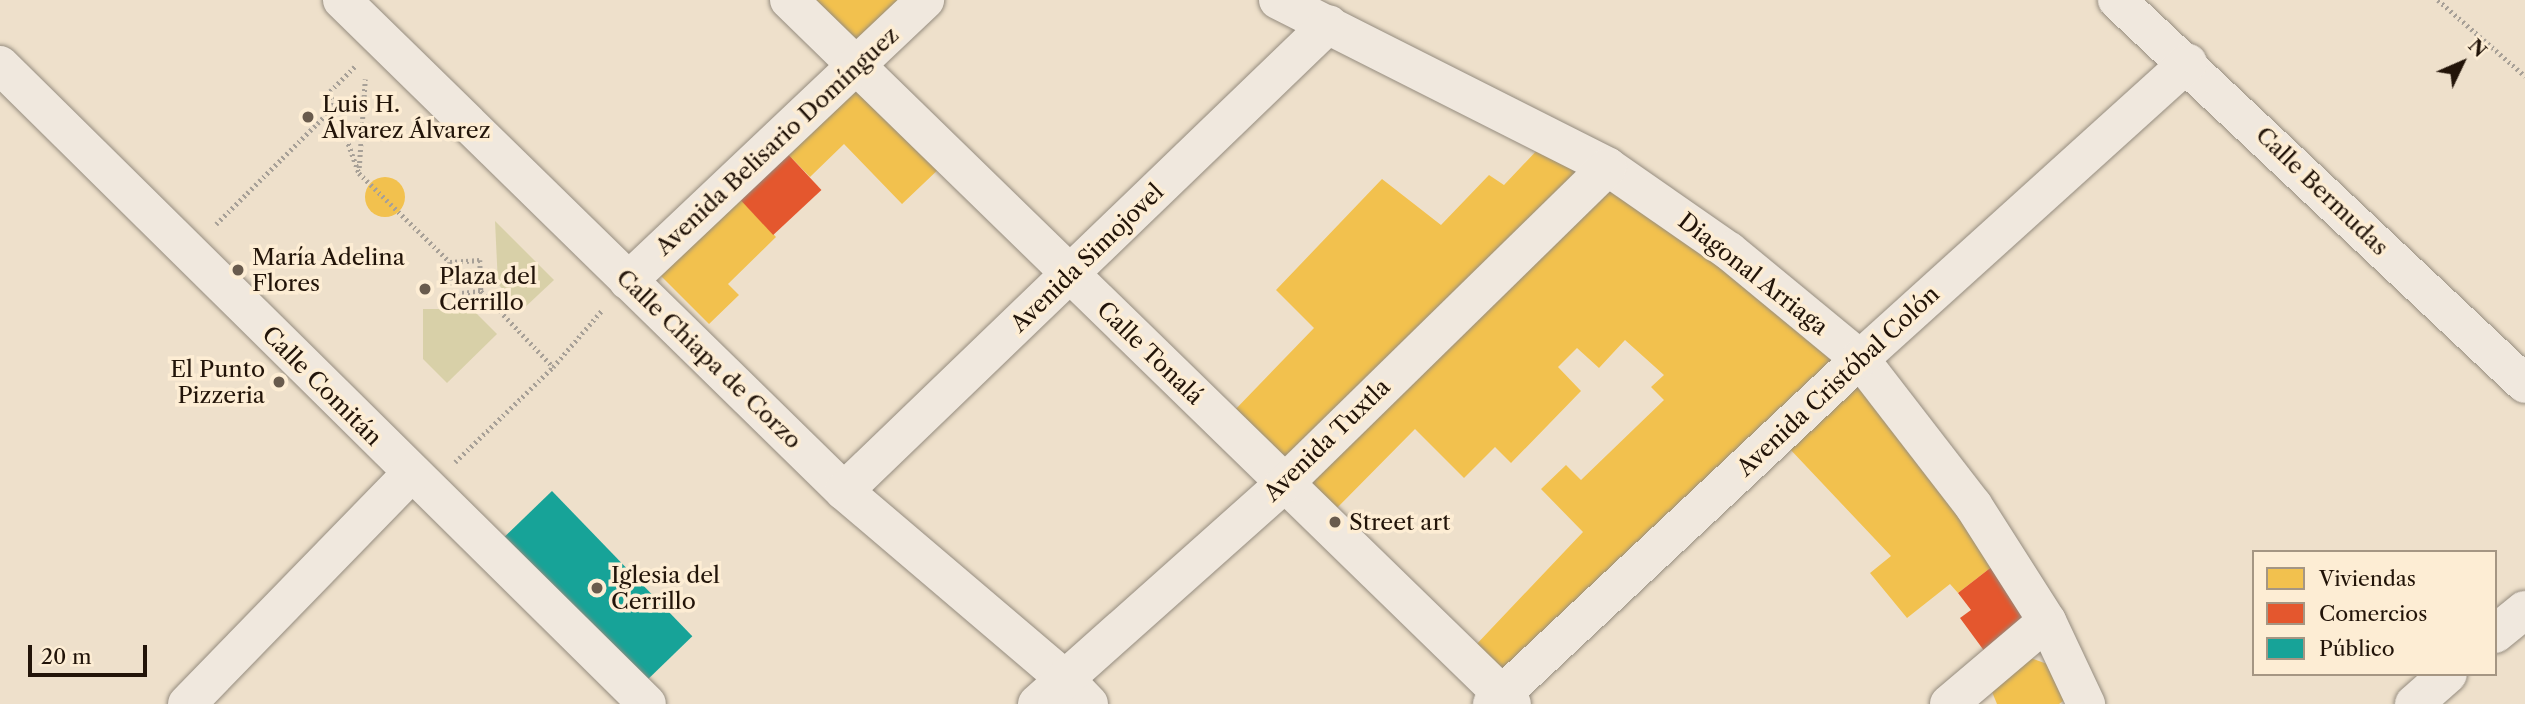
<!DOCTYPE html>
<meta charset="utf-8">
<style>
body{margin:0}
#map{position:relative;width:2525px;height:704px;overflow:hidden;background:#eee0cb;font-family:"Libre Caslon Text",serif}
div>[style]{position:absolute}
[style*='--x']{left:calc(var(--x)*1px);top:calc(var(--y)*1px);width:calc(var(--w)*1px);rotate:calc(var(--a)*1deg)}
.green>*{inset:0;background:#d8d0a8}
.homes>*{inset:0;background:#f2c14e}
.round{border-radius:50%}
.shops>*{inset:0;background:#e4572e;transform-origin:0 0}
.public>*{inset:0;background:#17a398;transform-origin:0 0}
.path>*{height:4.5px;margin-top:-2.25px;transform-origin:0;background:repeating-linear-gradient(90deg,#a7a097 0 2px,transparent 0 5.5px)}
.roads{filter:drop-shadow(0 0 2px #958c7f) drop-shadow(0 0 2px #958c7f)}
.minor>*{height:38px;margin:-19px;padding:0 19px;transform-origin:19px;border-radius:19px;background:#f0e8de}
.dots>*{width:19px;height:19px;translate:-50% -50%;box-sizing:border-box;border:4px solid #fdedd4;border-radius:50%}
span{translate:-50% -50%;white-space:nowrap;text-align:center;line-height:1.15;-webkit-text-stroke:7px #fdedd4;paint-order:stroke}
.poi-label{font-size:23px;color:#221409}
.left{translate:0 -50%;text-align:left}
.right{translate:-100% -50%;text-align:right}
.street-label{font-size:23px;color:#221409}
.legend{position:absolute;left:2252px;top:550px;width:245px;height:126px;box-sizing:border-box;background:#fdedd4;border:2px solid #a59683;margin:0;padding:9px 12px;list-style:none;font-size:21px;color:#221409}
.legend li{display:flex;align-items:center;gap:14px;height:35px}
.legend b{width:35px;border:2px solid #a59683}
.north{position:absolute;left:2427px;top:28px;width:70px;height:70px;-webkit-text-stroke:5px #fdedd4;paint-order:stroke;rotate:46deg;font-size:19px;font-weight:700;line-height:28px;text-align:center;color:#221409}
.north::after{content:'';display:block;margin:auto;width:24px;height:32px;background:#221409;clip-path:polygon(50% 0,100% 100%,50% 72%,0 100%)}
.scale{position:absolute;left:28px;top:645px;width:119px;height:32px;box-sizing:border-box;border:4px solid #221409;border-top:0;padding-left:9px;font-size:21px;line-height:24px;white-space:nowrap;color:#221409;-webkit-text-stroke:5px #fdedd4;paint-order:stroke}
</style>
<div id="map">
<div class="green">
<div style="clip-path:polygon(495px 221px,554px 280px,522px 310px,498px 284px)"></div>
<div style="clip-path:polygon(423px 309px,472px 309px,497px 334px,447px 383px,423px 359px)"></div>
</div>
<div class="homes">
<div style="clip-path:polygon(815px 0,903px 0,860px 44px)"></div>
<div style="clip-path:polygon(862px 81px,943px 165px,902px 204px,844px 144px,810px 177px,786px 152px)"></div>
<div style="clip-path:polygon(1541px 146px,1579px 172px,1289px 462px,1230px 415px,1314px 328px,1276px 290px,1382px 179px,1441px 225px,1489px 175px,1504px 185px)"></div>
<div class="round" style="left:365px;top:177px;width:40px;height:40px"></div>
<div style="clip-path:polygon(1608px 179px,1835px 359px,1512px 671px,1498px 671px,1473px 648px,1583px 532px,1541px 489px,1566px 465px,1581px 480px,1664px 400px,1651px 387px,1664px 375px,1625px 340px,1599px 368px,1577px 348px,1558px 367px,1581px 391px,1511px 463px,1495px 447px,1464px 478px,1415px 429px,1333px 512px,1304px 483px)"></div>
<div style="clip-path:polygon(738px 197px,776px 237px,728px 284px,739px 295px,709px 324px,659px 274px)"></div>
<div style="clip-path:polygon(1858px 382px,1998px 562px,1958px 593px,1950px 584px,1907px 618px,1870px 573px,1891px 556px,1788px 447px)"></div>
<div style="clip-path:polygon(2028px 657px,2050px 665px,2069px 697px,2059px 704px,1997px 704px,1990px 687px)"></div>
</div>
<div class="shops">
<div style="left:786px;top:152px;width:52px;height:66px;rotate:47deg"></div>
<div style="clip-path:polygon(1998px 562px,2035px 617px,1985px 652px,1960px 618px,1971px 610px,1958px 593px)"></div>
</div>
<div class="public">
<div style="left:552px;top:491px;width:202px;height:71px;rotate:46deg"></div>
</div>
<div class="path">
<div style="--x:2438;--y:0;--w:116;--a:41.1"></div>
<div style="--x:355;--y:67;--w:35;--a:135"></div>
<div style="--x:330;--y:92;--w:86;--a:70.3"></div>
<div style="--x:359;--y:173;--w:127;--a:44.4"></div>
<div style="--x:450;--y:262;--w:32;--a:88"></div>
<div style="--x:451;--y:294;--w:30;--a:-6"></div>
<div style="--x:359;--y:168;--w:89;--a:-86.1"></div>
<div style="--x:216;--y:224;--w:168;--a:-44.8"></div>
<div style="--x:450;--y:262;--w:30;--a:-4"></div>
<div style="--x:480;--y:260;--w:31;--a:88"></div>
<div style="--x:481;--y:291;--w:105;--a:46.5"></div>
<div style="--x:455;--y:462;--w:136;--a:-44.1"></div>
<div style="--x:553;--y:367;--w:75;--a:-49.3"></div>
</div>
<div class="roads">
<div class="minor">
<div style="--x:342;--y:0;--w:702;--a:44.37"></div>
<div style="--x:844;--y:491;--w:289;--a:40.4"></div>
<div style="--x:1064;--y:678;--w:36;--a:46"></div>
<div style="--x:789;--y:0;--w:1009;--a:44.24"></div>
<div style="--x:1278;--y:0;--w:370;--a:26.8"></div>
<div style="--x:1608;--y:167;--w:147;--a:34.8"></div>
<div style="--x:1729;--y:251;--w:170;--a:39.5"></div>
<div style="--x:1860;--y:359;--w:185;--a:52.3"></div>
<div style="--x:1973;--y:505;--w:138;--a:57.5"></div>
<div style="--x:2047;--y:621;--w:92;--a:64.8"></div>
<div style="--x:2117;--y:0;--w:560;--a:43.26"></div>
<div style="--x:0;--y:65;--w:909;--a:44.64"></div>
<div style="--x:628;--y:281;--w:409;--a:-43.4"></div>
<div style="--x:844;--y:491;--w:673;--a:-43.92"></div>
<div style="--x:2495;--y:634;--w:38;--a:-39"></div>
<div style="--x:187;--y:704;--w:321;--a:-45.8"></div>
<div style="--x:1037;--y:704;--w:331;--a:-41.7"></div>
<div style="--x:1284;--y:484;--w:453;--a:-44.4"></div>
<div style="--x:1492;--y:704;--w:504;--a:-43.15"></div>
<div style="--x:1860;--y:359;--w:442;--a:-42.1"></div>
<div style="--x:1949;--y:704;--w:128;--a:-40.3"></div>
<div style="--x:2414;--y:704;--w:45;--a:-41.4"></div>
</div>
</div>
<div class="dots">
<div style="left:308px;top:117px;background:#695b4d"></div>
<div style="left:238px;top:270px;background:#695b4d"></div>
<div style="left:425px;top:289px;background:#695b4d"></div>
<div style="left:279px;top:382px;background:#695b4d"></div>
<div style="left:1335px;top:522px;background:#695b4d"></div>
<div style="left:597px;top:588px;background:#695b4d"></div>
</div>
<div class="poi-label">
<span class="left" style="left:322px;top:117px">Luis H.<br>Álvarez Álvarez</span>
<span class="left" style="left:252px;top:270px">María Adelina<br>Flores</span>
<span class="left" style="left:439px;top:289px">Plaza del<br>Cerrillo</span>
<span class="right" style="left:265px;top:382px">El Punto<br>Pizzeria</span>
<span class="left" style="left:1349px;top:522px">Street art</span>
<span class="left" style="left:611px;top:588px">Iglesia del<br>Cerrillo</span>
</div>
<div class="street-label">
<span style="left:777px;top:141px;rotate:-43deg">Avenida Belisario Domínguez</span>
<span style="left:2322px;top:191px;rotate:44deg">Calle Bermudas</span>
<span style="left:1087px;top:258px;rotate:-44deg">Avenida Simojovel</span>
<span style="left:1753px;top:274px;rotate:38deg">Diagonal Arriaga</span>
<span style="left:1150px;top:353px;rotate:44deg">Calle Tonalá</span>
<span style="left:709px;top:359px;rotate:44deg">Calle Chiapa de Corzo</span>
<span style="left:1838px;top:381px;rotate:-43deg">Avenida Cristóbal Colón</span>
<span style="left:322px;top:386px;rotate:45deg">Calle Comitán</span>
<span style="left:1327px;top:440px;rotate:-44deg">Avenida Tuxtla</span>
</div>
<ul class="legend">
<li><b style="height:19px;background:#f2c14e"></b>Viviendas</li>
<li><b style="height:19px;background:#e4572e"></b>Comercios</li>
<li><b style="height:19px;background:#17a398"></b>Público</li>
</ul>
<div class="north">N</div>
<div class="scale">20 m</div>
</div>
